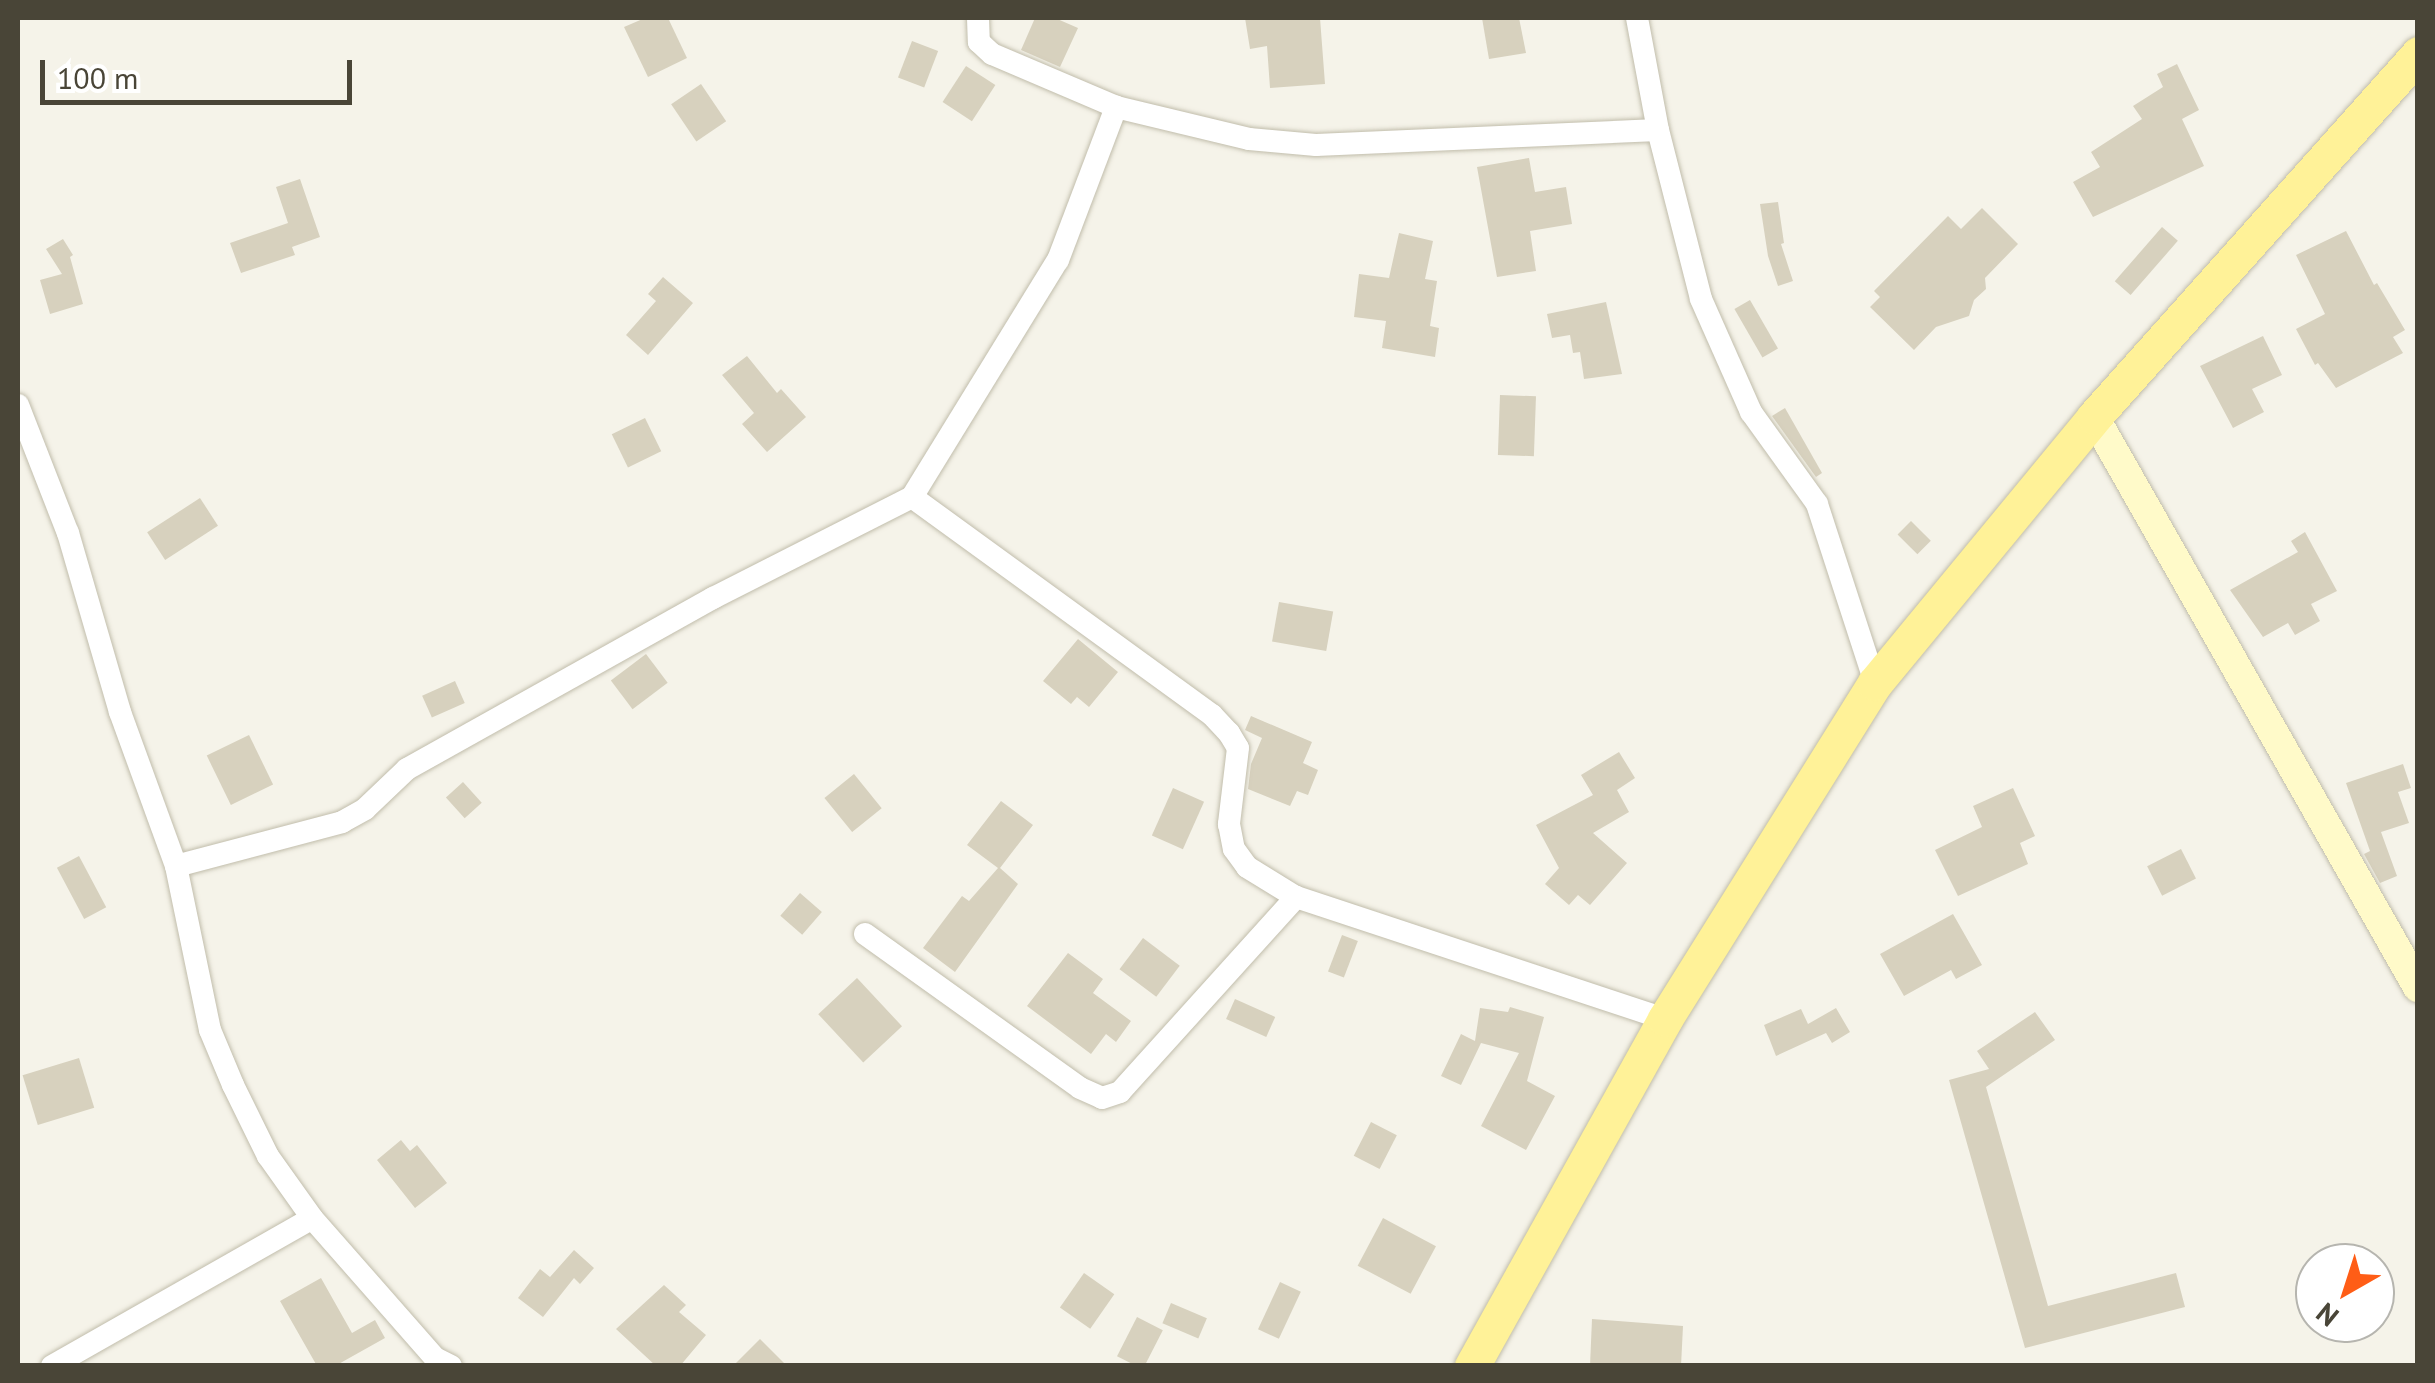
<!DOCTYPE html>
<style>
body{margin:0}
#map{position:relative;width:2435px;height:1383px;overflow:hidden;background:#f5f3e9;font-family:"PT Sans",sans-serif}
div>[style]{position:absolute}
[style*='--x']{left:calc(var(--x)*1px);top:calc(var(--y)*1px);width:calc(var(--w)*1px);rotate:calc(var(--a)*1deg)}
.building>*{inset:0;background:#d7d1be;transform-origin:0 0}
.roads{filter:drop-shadow(0 0 2px #c1bdab) drop-shadow(0 0 2px #c1bdab)}
.street>*{height:22px;margin:-11px;padding:0 11px;transform-origin:11px;border-radius:11px;background:#fff}
.secondary>*{height:30px;margin:-15px;padding:0 15px;transform-origin:15px;border-radius:15px;background:#fffac9}
.primary>*{height:35px;margin:-17.5px;padding:0 17.5px;transform-origin:17.5px;border-radius:17.5px;background:#fff298}
span{translate:-50% -50%;white-space:nowrap;text-align:center;line-height:1.15;-webkit-text-stroke:8px #fff;paint-order:stroke}
.frame{position:absolute;inset:0;border:20px solid #494537;pointer-events:none}
.north{position:absolute;left:2295px;top:1243px;width:100px;height:100px;box-sizing:border-box;background:#fff;border:2px solid #b6b5af;border-radius:50%;rotate:219deg;font-size:28px;font-weight:700;line-height:40px;text-align:center;color:#494537}
.north::after{content:'';display:block;margin:auto;width:35px;height:45px;background:#ff5d16;clip-path:polygon(50% 0,100% 100%,50% 72%,0 100%)}
.scale{position:absolute;left:40px;top:60px;width:312px;height:45px;box-sizing:border-box;border:5px solid #494537;border-top:0;padding-left:12px;font-size:30px;line-height:35px;white-space:nowrap;color:#494537;-webkit-text-stroke:8px #fff;paint-order:stroke}
</style>
<div id="map">
<div class="building">
<div style="clip-path:polygon(645px 18px,668px 18px,687px 58px,648px 77px,624px 27px)"></div>
<div style="clip-path:polygon(1035px 18px,1055px 18px,1078px 28px,1060px 67px,1021px 50px)"></div>
<div style="clip-path:polygon(1245px 18px,1320px 18px,1325px 84px,1270px 88px,1267px 46px,1250px 49px)"></div>
<div style="clip-path:polygon(1482px 18px,1519px 18px,1526px 53px,1489px 59px)"></div>
<div style="left:912px;top:41px;width:28px;height:39px;rotate:21deg"></div>
<div style="clip-path:polygon(2177px 64px,2199px 110px,2182px 119px,2204px 166px,2093px 217px,2073px 182px,2100px 167px,2091px 152px,2142px 119px,2133px 106px,2163px 87px,2157px 74px)"></div>
<div style="left:966px;top:66px;width:35px;height:43px;rotate:33deg"></div>
<div style="left:701px;top:84px;width:45px;height:36px;rotate:56deg"></div>
<div style="clip-path:polygon(1529px 158px,1535px 192px,1566px 187px,1572px 224px,1530px 231px,1536px 271px,1497px 277px,1477px 167px)"></div>
<div style="clip-path:polygon(300px 179px,320px 237px,292px 247px,295px 255px,241px 273px,230px 243px,288px 223px,276px 187px)"></div>
<div style="clip-path:polygon(1778px 202px,1784px 243px,1781px 244px,1793px 281px,1778px 286px,1768px 256px,1760px 204px)"></div>
<div style="clip-path:polygon(1982px 208px,2018px 244px,1985px 278px,1986px 289px,1974px 300px,1969px 316px,1936px 327px,1914px 350px,1870px 307px,1880px 297px,1874px 291px,1948px 216px,1961px 229px)"></div>
<div style="left:2162px;top:227px;width:21px;height:72px;rotate:41deg"></div>
<div style="clip-path:polygon(2346px 231px,2374px 285px,2377px 283px,2405px 330px,2393px 337px,2403px 353px,2336px 388px,2318px 363px,2315px 365px,2296px 329px,2325px 314px,2296px 255px)"></div>
<div style="clip-path:polygon(1399px 233px,1433px 241px,1425px 279px,1437px 281px,1430px 326px,1439px 328px,1435px 357px,1382px 348px,1386px 321px,1354px 317px,1359px 274px,1389px 278px)"></div>
<div style="clip-path:polygon(63px 239px,73px 255px,70px 257px,83px 304px,50px 314px,40px 280px,62px 274px,46px 249px)"></div>
<div style="clip-path:polygon(663px 277px,693px 303px,648px 355px,626px 335px,656px 301px,648px 294px)"></div>
<div style="left:1750px;top:300px;width:56px;height:18px;rotate:60deg"></div>
<div style="clip-path:polygon(1606px 302px,1622px 374px,1584px 379px,1580px 352px,1573px 353px,1570px 335px,1552px 338px,1547px 314px)"></div>
<div style="clip-path:polygon(2263px 336px,2282px 375px,2252px 389px,2264px 412px,2233px 428px,2200px 366px)"></div>
<div style="clip-path:polygon(747px 356px,777px 393px,781px 389px,806px 417px,767px 452px,742px 424px,754px 413px,722px 375px)"></div>
<div style="left:1500px;top:395px;width:36px;height:60px;rotate:2deg"></div>
<div style="clip-path:polygon(1785px 408px,1822px 473px,1816px 477px,1772px 416px)"></div>
<div style="left:645px;top:418px;width:37px;height:37px;rotate:64deg"></div>
<div style="left:200px;top:498px;width:33px;height:63px;rotate:57deg"></div>
<div style="left:1911px;top:521px;width:28px;height:19px;rotate:45deg"></div>
<div style="clip-path:polygon(2305px 532px,2337px 591px,2311px 604px,2320px 621px,2295px 635px,2288px 623px,2263px 637px,2230px 590px,2298px 552px,2291px 541px)"></div>
<div style="left:1279px;top:602px;width:55px;height:40px;rotate:10deg"></div>
<div style="clip-path:polygon(1078px 639px,1118px 672px,1089px 707px,1077px 697px,1071px 704px,1043px 681px)"></div>
<div style="left:646px;top:654px;width:36px;height:44px;rotate:53deg"></div>
<div style="left:455px;top:681px;width:24px;height:36px;rotate:66deg"></div>
<div style="clip-path:polygon(1251px 716px,1312px 742px,1303px 763px,1318px 770px,1308px 795px,1297px 791px,1290px 806px,1248px 789px,1251px 764px,1262px 738px,1245px 730px)"></div>
<div style="left:249px;top:735px;width:55px;height:47px;rotate:64deg"></div>
<div style="clip-path:polygon(1619px 752px,1635px 778px,1617px 790px,1629px 812px,1593px 833px,1627px 863px,1590px 905px,1578px 895px,1569px 905px,1545px 884px,1559px 868px,1536px 825px,1593px 795px,1581px 775px)"></div>
<div style="clip-path:polygon(2403px 764px,2411px 788px,2398px 792px,2409px 823px,2381px 832px,2397px 876px,2380px 883px,2364px 854px,2370px 851px,2346px 783px)"></div>
<div style="left:854px;top:774px;width:44px;height:38px;rotate:51deg"></div>
<div style="left:463px;top:782px;width:28px;height:23px;rotate:48deg"></div>
<div style="left:1173px;top:788px;width:34px;height:52px;rotate:24deg"></div>
<div style="clip-path:polygon(2013px 788px,2035px 836px,2020px 843px,2028px 864px,1958px 896px,1935px 850px,1982px 827px,1973px 806px)"></div>
<div style="clip-path:polygon(1001px 801px,1033px 825px,1000px 868px,1018px 884px,955px 972px,923px 948px,962px 896px,969px 901px,998px 868px,967px 845px)"></div>
<div style="left:2181px;top:849px;width:33px;height:38px;rotate:63deg"></div>
<div style="left:79px;top:856px;width:58px;height:25px;rotate:62deg"></div>
<div style="left:800px;top:893px;width:29px;height:30px;rotate:41deg"></div>
<div style="clip-path:polygon(1953px 914px,1982px 965px,1956px 979px,1951px 970px,1904px 996px,1880px 954px)"></div>
<div style="left:1342px;top:935px;width:17px;height:39px;rotate:21deg"></div>
<div style="left:1143px;top:938px;width:46px;height:39px;rotate:37deg"></div>
<div style="clip-path:polygon(1068px 953px,1103px 979px,1093px 993px,1131px 1021px,1116px 1042px,1106px 1034px,1091px 1054px,1027px 1006px)"></div>
<div style="left:857px;top:978px;width:66px;height:53px;rotate:47deg"></div>
<div style="left:1235px;top:999px;width:44px;height:22px;rotate:24deg"></div>
<div style="clip-path:polygon(1510px 1007px,1544px 1017px,1527px 1081px,1555px 1096px,1526px 1150px,1481px 1126px,1519px 1053px,1481px 1043px,1461px 1085px,1441px 1076px,1461px 1034px,1475px 1041px,1480px 1008px,1508px 1012px)"></div>
<div style="clip-path:polygon(1836px 1008px,1850px 1032px,1832px 1043px,1826px 1033px,1776px 1056px,1764px 1025px,1801px 1009px,1808px 1024px)"></div>
<div style="clip-path:polygon(2035px 1012px,2055px 1040px,1986px 1087px,2048px 1306px,2176px 1273px,2185px 1307px,2025px 1348px,1949px 1080px,1989px 1069px,1977px 1051px)"></div>
<div style="left:79px;top:1058px;width:52px;height:59px;rotate:73deg"></div>
<div style="left:1371px;top:1122px;width:29px;height:38px;rotate:27deg"></div>
<div style="clip-path:polygon(401px 1140px,410px 1151px,417px 1145px,447px 1183px,415px 1208px,377px 1160px)"></div>
<div style="left:1383px;top:1218px;width:60px;height:54px;rotate:28deg"></div>
<div style="clip-path:polygon(574px 1250px,594px 1268px,580px 1284px,574px 1278px,543px 1317px,518px 1298px,540px 1269px,550px 1277px)"></div>
<div style="left:1084px;top:1273px;width:37px;height:42px;rotate:35deg"></div>
<div style="clip-path:polygon(321px 1278px,352px 1333px,375px 1320px,385px 1338px,335px 1366px,317px 1366px,280px 1301px)"></div>
<div style="left:1280px;top:1282px;width:23px;height:52px;rotate:25deg"></div>
<div style="clip-path:polygon(664px 1285px,686px 1305px,679px 1312px,706px 1335px,680px 1366px,656px 1366px,616px 1329px)"></div>
<div style="left:1171px;top:1303px;width:39px;height:22px;rotate:23deg"></div>
<div style="left:1137px;top:1317px;width:29px;height:44px;rotate:27deg"></div>
<div style="clip-path:polygon(1592px 1319px,1683px 1326px,1681px 1366px,1590px 1366px)"></div>
<div style="clip-path:polygon(760px 1339px,787px 1366px,733px 1366px)"></div>
</div>
<div class="roads">
<div class="street">
<div style="--x:978;--y:18;--w:24;--a:88"></div>
<div style="--x:979;--y:42;--w:18;--a:43"></div>
<div style="--x:992;--y:54;--w:135;--a:23.1"></div>
<div style="--x:1116;--y:107;--w:137;--a:13.5"></div>
<div style="--x:1249;--y:139;--w:67;--a:5.1"></div>
<div style="--x:1316;--y:145;--w:342;--a:-2.5"></div>
<div style="--x:1637;--y:18;--w:114;--a:79.4"></div>
<div style="--x:1658;--y:130;--w:174;--a:75.7"></div>
<div style="--x:1701;--y:299;--w:124;--a:66.1"></div>
<div style="--x:1751;--y:412;--w:113;--a:54.3"></div>
<div style="--x:1817;--y:504;--w:188;--a:72"></div>
<div style="--x:18;--y:405;--w:137;--a:68.7"></div>
<div style="--x:68;--y:533;--w:186;--a:73.8"></div>
<div style="--x:120;--y:712;--w:164;--a:70"></div>
<div style="--x:176;--y:866;--w:167;--a:78.3"></div>
<div style="--x:210;--y:1030;--w:60;--a:67.3"></div>
<div style="--x:233;--y:1085;--w:79;--a:63.8"></div>
<div style="--x:268;--y:1156;--w:76;--a:54.6"></div>
<div style="--x:312;--y:1218;--w:186;--a:48.7"></div>
<div style="--x:435;--y:1358;--w:18;--a:27"></div>
<div style="--x:912;--y:497;--w:371;--a:36"></div>
<div style="--x:1212;--y:715;--w:25;--a:47"></div>
<div style="--x:1229;--y:733;--w:17;--a:59"></div>
<div style="--x:1238;--y:748;--w:77;--a:96.8"></div>
<div style="--x:1229;--y:824;--w:25;--a:79"></div>
<div style="--x:1234;--y:849;--w:22;--a:54"></div>
<div style="--x:1247;--y:867;--w:57;--a:31.5"></div>
<div style="--x:1296;--y:897;--w:389;--a:18.3"></div>
<div style="--x:176;--y:866;--w:172;--a:-14.8"></div>
<div style="--x:342;--y:822;--w:26;--a:-29"></div>
<div style="--x:365;--y:809;--w:58;--a:-43.6"></div>
<div style="--x:407;--y:769;--w:351;--a:-29.2"></div>
<div style="--x:713;--y:598;--w:223;--a:-26.9"></div>
<div style="--x:912;--y:497;--w:278;--a:-58.4"></div>
<div style="--x:1058;--y:260;--w:164;--a:-69.2"></div>
<div style="--x:865;--y:934;--w:264;--a:35.6"></div>
<div style="--x:1080;--y:1088;--w:24;--a:24"></div>
<div style="--x:1102;--y:1098;--w:19;--a:-18"></div>
<div style="--x:1120;--y:1092;--w:263;--a:-47.9"></div>
<div style="--x:52;--y:1366;--w:299;--a:-29.6"></div>
</div>
<div class="secondary">
<div style="--x:2094;--y:417;--w:656;--a:60.39"></div>
</div>
<div class="primary">
<div style="--x:1472;--y:1366;--w:397;--a:-60.9"></div>
<div style="--x:1665;--y:1019;--w:396;--a:-58"></div>
<div style="--x:1875;--y:683;--w:345;--a:-50.5"></div>
<div style="--x:2094;--y:417;--w:487;--a:-48.2"></div>
</div>
</div>
<div class="frame"></div>
<div class="north">N</div>
<div class="scale">100 m</div>
</div>
